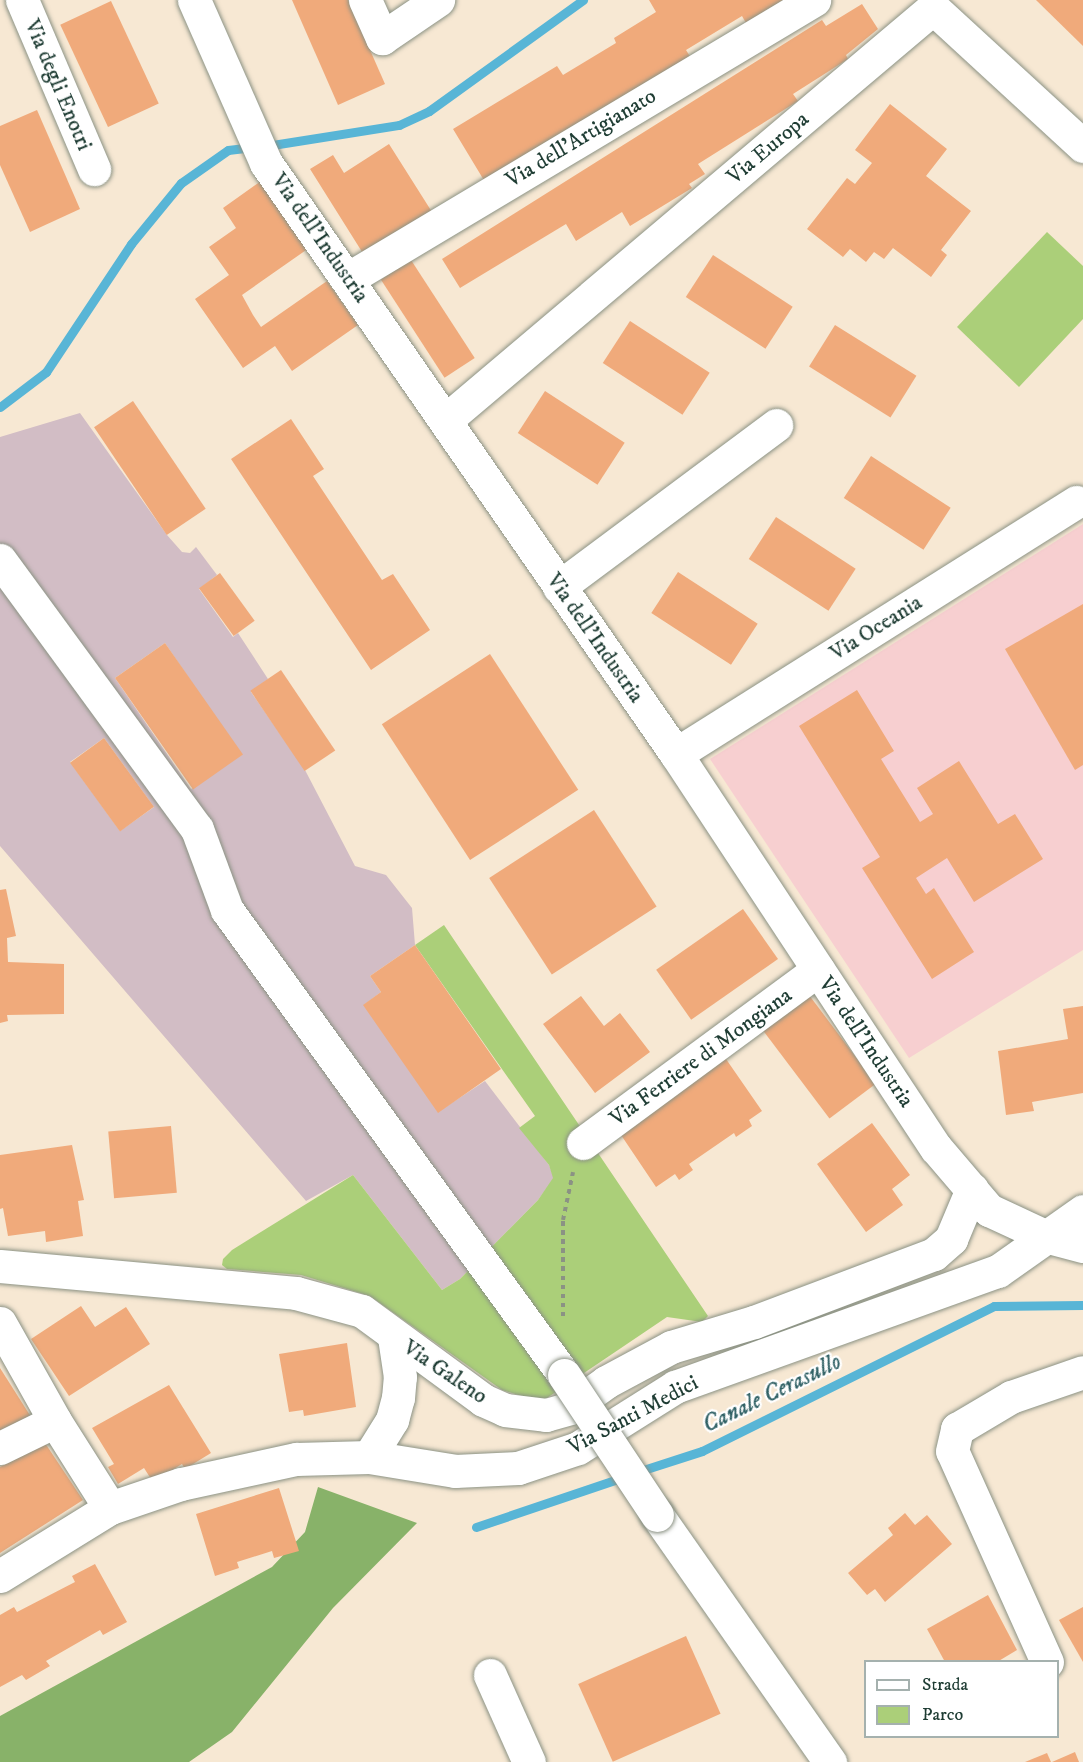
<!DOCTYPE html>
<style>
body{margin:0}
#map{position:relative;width:1083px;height:1762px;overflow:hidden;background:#f7e8d3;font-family:"IM FELL DW Pica",serif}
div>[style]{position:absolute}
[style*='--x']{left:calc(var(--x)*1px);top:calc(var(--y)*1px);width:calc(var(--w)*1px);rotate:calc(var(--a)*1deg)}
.built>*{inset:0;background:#f7cfd0}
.industrial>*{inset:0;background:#d2bdc5}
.green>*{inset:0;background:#abcf79}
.forest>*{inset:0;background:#88b269}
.stream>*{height:9px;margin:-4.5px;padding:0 4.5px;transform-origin:4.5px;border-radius:4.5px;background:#58b5d6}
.building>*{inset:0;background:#f0aa7b;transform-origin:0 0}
.path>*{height:4px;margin-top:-2px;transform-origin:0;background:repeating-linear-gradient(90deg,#8b9284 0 4.5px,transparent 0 9px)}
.roads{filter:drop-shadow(0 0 2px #8b9284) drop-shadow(0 0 2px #8b9284)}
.minor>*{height:33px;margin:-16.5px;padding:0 16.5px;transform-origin:16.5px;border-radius:16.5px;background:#fff}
.bridges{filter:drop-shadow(0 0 2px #8b9284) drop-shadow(0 0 2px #8b9284)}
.minor-bridge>*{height:33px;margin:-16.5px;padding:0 16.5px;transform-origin:16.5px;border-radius:16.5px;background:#fff}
span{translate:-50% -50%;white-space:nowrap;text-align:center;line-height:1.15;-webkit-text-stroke:4.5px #fff;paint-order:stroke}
.street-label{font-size:22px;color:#1f3d34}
.water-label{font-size:24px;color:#306165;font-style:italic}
.legend{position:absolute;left:864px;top:1660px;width:195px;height:78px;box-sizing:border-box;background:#fff;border:2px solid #a5b1ae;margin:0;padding:8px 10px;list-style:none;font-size:18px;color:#1f3d34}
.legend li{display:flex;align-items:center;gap:12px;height:30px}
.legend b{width:30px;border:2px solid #a5b1ae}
</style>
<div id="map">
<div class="built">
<div style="clip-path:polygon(1083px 524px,1083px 950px,909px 1058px,710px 759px)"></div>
</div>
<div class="industrial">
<div style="clip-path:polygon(evenodd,80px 413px,167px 535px,182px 552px,190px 553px,196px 547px,217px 575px,199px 589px,233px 637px,238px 633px,268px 679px,251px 692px,305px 770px,355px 866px,386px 875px,412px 908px,415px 945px,370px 976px,381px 992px,364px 1005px,438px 1112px,485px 1081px,549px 1165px,554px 1178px,538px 1200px,460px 1279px,442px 1290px,353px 1175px,306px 1201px,0 846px,0 437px,80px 413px,165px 643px,241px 755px,191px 789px,115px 678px,165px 643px,80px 413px,104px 738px,154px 807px,120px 831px,70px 762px,104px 738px)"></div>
</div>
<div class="green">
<div style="clip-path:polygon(1047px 232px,1083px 266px,1083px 319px,1019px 387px,957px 327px)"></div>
<div style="clip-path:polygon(444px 925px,708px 1316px,702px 1322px,667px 1317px,541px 1402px,502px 1390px,370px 1296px,301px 1275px,227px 1269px,222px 1265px,223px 1259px,232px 1250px,353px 1175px,442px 1290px,460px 1279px,538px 1200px,553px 1178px,549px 1165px,519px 1128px,535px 1116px,415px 945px)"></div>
</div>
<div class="forest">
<div style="clip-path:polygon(318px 1487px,417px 1523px,333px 1608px,232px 1732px,189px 1762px,0 1762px,0 1716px,272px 1567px,305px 1532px)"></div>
</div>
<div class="stream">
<div style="--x:266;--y:146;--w:135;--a:-9"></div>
<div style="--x:399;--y:125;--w:33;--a:-25"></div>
<div style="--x:429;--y:111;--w:190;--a:-35.8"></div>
<div style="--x:0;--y:407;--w:58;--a:-37.3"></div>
<div style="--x:46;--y:372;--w:154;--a:-56.4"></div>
<div style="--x:131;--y:244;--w:79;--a:-50.7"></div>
<div style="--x:181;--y:183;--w:57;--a:-35.1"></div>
<div style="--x:228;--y:150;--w:25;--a:-7"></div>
<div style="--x:637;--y:1472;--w:68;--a:-17.9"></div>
<div style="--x:702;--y:1451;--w:326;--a:-26.4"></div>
<div style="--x:994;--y:1306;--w:89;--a:-0.6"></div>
<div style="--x:476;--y:1527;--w:156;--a:-18.7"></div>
</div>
<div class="building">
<div style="clip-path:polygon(292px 0,348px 0,385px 84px,338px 105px)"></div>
<div style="clip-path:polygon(649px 0,783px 0,746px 23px,742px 16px,686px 50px,691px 58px,485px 182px,453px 129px,557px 66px,563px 75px,616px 43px,614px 38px,656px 12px)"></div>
<div style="clip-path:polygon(1036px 0,1083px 0,1083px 46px)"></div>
<div style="left:111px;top:1px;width:113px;height:56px;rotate:65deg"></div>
<div style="clip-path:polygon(862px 4px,878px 29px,846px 55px,848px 59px,793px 94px,798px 101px,698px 164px,705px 174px,689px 184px,692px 188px,630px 226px,622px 212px,576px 241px,566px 224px,460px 288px,442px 259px,822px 20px,826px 26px)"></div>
<div style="clip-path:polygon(890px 104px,947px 149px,926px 176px,971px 211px,941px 250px,947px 255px,931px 277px,893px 248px,884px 259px,874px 252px,866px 262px,850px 249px,843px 257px,807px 229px,847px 178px,855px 184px,872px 163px,855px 150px)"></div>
<div style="clip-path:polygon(37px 110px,80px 209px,30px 232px,0 165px,0 126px)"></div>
<div style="clip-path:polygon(389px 144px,432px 212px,364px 255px,310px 169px,333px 155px,344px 173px)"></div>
<div style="clip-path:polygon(261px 181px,309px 248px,242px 295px,253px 315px,261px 327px,327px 281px,358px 325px,292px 371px,275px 346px,243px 368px,195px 299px,229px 275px,209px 247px,236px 228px,223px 208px)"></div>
<div style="left:713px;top:255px;width:95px;height:50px;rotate:33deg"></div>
<div style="left:411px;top:260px;width:117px;height:36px;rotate:57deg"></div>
<div style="left:630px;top:321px;width:95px;height:50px;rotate:33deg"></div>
<div style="left:835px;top:325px;width:96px;height:49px;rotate:32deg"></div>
<div style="left:545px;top:391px;width:95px;height:50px;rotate:33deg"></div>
<div style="left:133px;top:401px;width:130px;height:47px;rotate:56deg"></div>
<div style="clip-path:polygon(291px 419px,324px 469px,313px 476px,382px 580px,393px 574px,430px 630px,371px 670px,231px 459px)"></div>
<div style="left:871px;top:456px;width:95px;height:50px;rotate:33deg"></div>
<div style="left:776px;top:517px;width:95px;height:50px;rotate:33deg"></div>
<div style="left:678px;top:572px;width:95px;height:49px;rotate:33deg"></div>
<div style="left:220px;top:573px;width:59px;height:26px;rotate:54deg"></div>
<div style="clip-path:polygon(1083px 604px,1083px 765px,1075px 770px,1005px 649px)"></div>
<div style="left:165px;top:643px;width:136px;height:61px;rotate:55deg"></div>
<div style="left:490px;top:654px;width:162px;height:129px;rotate:57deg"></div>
<div style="left:281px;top:670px;width:97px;height:37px;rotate:56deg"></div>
<div style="clip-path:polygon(857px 690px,894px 751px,881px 759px,920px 822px,933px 814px,917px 788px,959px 761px,998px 824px,1015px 814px,1043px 859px,974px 902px,947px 858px,916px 878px,926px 894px,934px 888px,974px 952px,932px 979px,862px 868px,880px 857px,799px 726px)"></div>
<div style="left:104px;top:738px;width:85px;height:42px;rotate:54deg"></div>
<div style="left:594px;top:810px;width:115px;height:125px;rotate:57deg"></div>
<div style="clip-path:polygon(6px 889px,16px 936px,7px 938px,8px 962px,64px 964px,64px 1014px,7px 1015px,8px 1021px,0 1023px,0 890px)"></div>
<div style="left:743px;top:909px;width:61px;height:106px;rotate:55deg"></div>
<div style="clip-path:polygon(415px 945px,501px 1069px,438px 1113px,363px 1005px,381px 992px,370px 976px)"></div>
<div style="left:809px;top:995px;width:111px;height:58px;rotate:53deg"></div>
<div style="clip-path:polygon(581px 996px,604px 1026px,620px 1013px,650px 1052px,595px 1093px,543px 1024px)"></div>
<div style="clip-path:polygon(1083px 1006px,1083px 1093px,1032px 1102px,1034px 1111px,1006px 1115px,998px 1051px,1068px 1039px,1063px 1009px)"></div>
<div style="clip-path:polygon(726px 1059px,762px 1111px,749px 1120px,752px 1126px,736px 1137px,734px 1133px,689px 1164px,693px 1170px,679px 1180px,675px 1174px,656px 1187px,619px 1132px)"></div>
<div style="clip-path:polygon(872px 1123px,910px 1175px,892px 1189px,903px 1205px,866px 1232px,817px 1164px)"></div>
<div style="left:171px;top:1126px;width:67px;height:63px;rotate:85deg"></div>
<div style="clip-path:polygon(72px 1145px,84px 1200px,78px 1201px,83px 1236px,46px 1242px,45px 1231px,8px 1236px,3px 1208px,0 1209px,0 1155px)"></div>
<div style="clip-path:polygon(81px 1306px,95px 1327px,126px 1307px,150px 1344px,69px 1396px,31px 1339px)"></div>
<div style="clip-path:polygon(347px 1343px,356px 1407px,304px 1416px,303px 1410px,289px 1412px,279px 1354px)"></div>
<div style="clip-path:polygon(0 1368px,33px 1420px,0 1438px)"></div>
<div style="clip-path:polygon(169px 1385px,211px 1453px,185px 1469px,182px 1464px,153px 1482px,144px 1468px,118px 1484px,108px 1467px,114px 1464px,92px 1428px)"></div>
<div style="clip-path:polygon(45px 1443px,83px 1500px,0 1553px,0 1467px)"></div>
<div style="clip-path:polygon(279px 1488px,299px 1551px,274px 1558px,272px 1551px,237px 1562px,239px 1568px,215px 1576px,196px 1514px)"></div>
<div style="clip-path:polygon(905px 1513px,915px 1525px,927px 1515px,952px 1544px,885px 1602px,875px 1589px,867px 1595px,848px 1573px,893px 1535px,888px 1528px)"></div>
<div style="clip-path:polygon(95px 1564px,127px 1622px,103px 1635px,100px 1630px,46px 1661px,50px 1666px,26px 1680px,22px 1675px,0 1687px,0 1615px,14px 1607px,17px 1612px,75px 1582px,72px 1576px)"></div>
<div style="clip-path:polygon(988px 1595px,1017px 1650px,997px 1662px,945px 1662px,927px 1629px)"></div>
<div style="clip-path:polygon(1083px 1607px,1083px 1662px,1059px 1620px)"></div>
<div style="left:686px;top:1636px;width:85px;height:118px;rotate:66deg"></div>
<div style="clip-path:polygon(1075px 1752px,1079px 1762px,1052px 1762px)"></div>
<div style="clip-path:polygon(1047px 1753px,1051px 1762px,1025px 1762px)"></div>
</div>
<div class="path">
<div style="--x:563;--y:1316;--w:96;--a:-90"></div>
<div style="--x:563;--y:1220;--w:49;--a:-78.2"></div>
</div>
<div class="roads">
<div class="minor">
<div style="--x:22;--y:0;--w:184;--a:66.9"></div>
<div style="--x:194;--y:0;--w:178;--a:66.2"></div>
<div style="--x:266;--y:163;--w:719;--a:55.25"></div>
<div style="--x:676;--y:754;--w:472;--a:56.6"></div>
<div style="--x:936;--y:1148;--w:82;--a:49.5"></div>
<div style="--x:989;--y:1210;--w:62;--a:24.9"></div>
<div style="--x:1045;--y:1236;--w:39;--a:15"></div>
<div style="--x:365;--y:0;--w:42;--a:65.9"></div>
<div style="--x:382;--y:38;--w:68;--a:-34.2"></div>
<div style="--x:349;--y:278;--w:542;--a:-30.87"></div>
<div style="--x:447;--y:419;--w:636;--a:-40.22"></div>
<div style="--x:933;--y:8;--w:204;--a:42.6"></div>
<div style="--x:0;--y:560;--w:333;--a:53.8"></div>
<div style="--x:197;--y:829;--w:86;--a:69.7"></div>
<div style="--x:227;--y:910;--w:574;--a:54.07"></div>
<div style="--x:559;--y:587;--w:271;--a:-36.7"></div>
<div style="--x:676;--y:754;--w:473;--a:-32.2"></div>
<div style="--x:583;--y:1143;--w:292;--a:-36.4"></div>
<div style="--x:0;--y:1266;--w:297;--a:5.2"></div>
<div style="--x:296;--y:1293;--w:68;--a:15.3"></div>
<div style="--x:362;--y:1311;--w:150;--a:36.3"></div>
<div style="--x:483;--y:1400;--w:24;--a:24"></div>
<div style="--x:505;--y:1410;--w:41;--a:7"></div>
<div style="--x:546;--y:1415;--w:25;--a:-16"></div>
<div style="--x:570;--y:1408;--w:44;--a:-35.8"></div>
<div style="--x:606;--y:1382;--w:74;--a:-28.3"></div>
<div style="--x:671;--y:1347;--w:87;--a:-16.8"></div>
<div style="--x:754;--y:1322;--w:192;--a:-20.7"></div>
<div style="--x:934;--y:1254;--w:23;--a:-41"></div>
<div style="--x:951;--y:1239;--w:54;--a:-67.2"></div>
<div style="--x:0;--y:1323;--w:112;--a:60.7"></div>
<div style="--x:55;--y:1421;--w:103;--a:57.7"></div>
<div style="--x:0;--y:1448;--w:61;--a:-26.1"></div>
<div style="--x:369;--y:1457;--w:44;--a:-58.1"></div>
<div style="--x:392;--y:1420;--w:23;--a:-75"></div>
<div style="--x:398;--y:1398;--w:21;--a:-85"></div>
<div style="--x:400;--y:1377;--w:40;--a:-98.5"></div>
<div style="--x:657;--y:1515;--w:302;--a:55"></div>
<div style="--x:0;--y:1576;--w:129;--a:-31.7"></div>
<div style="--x:110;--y:1508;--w:75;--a:-18.7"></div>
<div style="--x:181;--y:1484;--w:118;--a:-12.3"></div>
<div style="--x:296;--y:1459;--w:73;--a:-1.6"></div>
<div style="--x:369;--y:1457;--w:87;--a:9.2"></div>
<div style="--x:455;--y:1471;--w:63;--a:-2.7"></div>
<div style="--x:518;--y:1468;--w:63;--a:-18.4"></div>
<div style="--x:578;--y:1448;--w:115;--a:-32.2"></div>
<div style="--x:675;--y:1387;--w:343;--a:-19.8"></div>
<div style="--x:998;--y:1271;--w:104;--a:-35.2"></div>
<div style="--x:1047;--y:1662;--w:231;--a:-114.2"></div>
<div style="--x:952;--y:1451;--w:23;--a:-77"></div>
<div style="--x:957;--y:1429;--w:63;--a:-30.7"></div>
<div style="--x:1011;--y:1397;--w:76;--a:-19.1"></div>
<div style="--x:490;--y:1675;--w:95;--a:65.9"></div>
</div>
</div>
<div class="bridges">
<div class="minor-bridge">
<div style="--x:564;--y:1375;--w:168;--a:56.4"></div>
</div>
</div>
<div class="street-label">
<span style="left:58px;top:85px;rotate:67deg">Via degli Enotri</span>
<span style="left:581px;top:138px;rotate:-31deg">Via dell'Artigianato</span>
<span style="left:768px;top:148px;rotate:-40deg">Via Europa</span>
<span style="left:320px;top:238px;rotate:55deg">Via dell'Industria</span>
<span style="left:876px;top:628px;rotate:-32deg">Via Oceania</span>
<span style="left:595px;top:638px;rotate:55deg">Via dell'Industria</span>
<span style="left:866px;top:1042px;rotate:56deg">Via dell'Industria</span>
<span style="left:701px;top:1057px;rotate:-36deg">Via Ferriere di Mongiana</span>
<span style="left:445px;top:1372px;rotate:34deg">Via Galeno</span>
<span style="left:633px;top:1415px;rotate:-28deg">Via Santi Medici</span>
</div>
<div class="water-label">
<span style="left:772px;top:1394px;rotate:-26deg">Canale Cerasullo</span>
</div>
<ul class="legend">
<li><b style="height:8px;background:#fff"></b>Strada</li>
<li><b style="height:16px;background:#abcf79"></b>Parco</li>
</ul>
</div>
